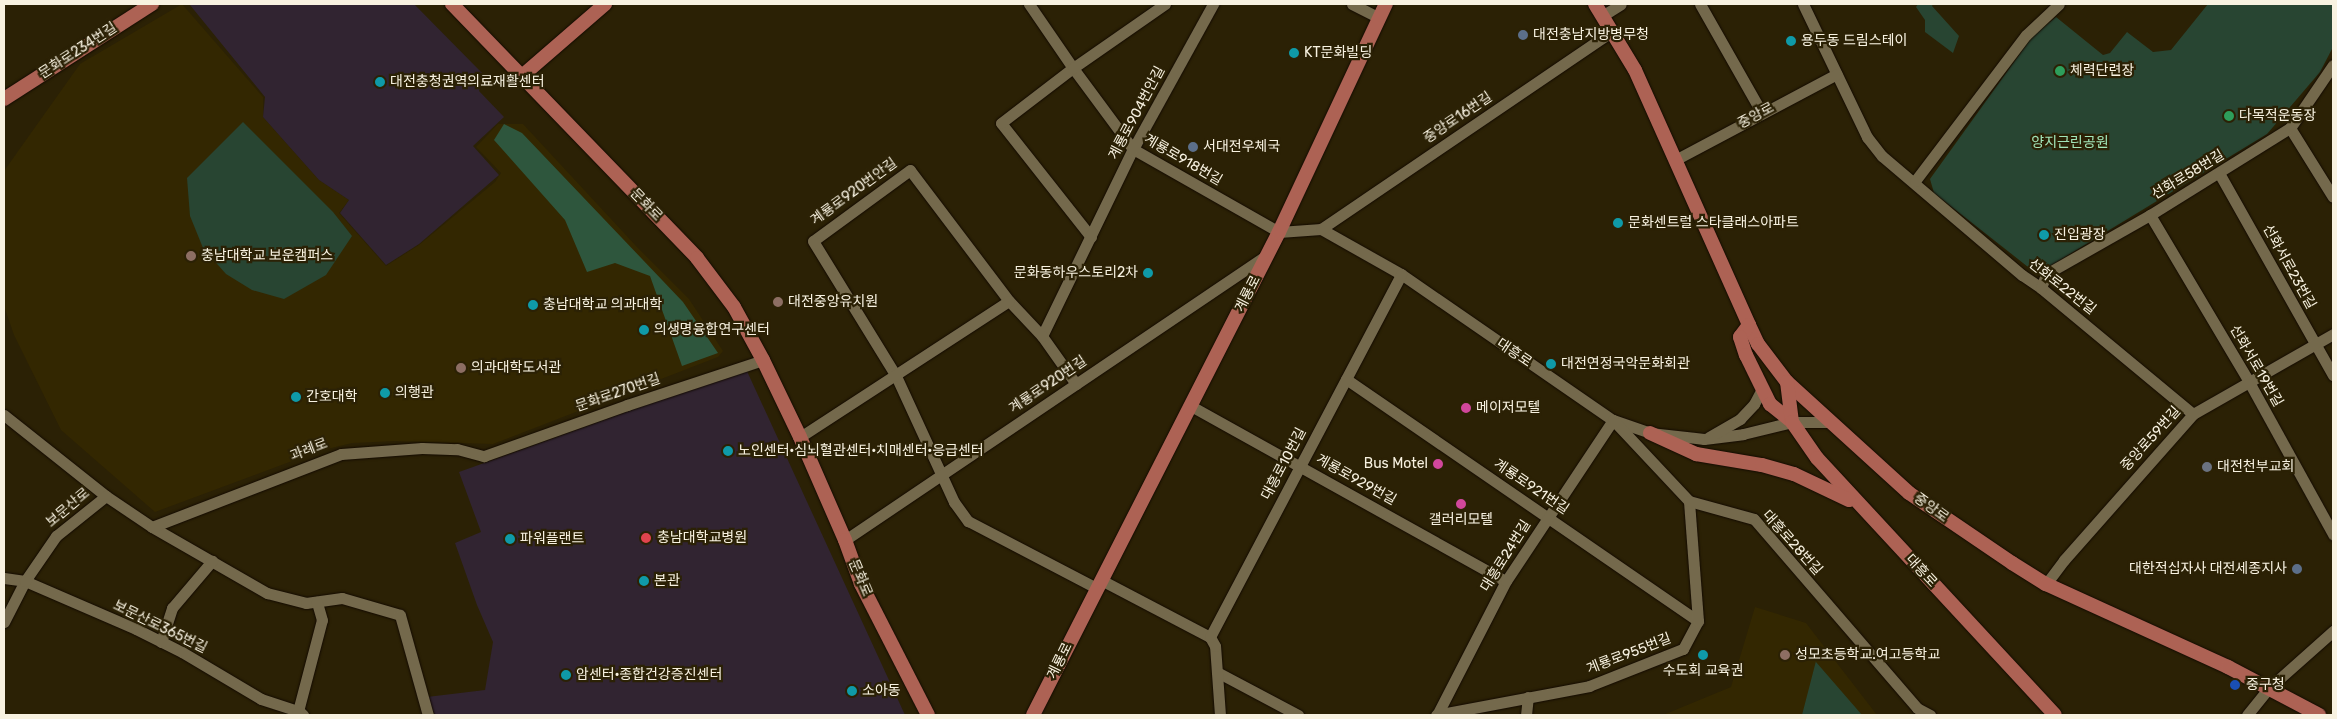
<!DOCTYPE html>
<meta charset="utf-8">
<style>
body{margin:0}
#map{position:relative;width:2337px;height:719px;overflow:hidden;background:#2b2105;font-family:Rubik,"Noto Sans KR",sans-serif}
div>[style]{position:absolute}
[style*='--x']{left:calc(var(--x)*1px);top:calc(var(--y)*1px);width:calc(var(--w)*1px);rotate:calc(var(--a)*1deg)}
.built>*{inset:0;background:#332701}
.medical>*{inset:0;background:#312431}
.green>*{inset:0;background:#284532}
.forest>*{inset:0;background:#2e563d}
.roads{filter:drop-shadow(0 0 1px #130a00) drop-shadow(0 0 1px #130a00)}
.minor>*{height:11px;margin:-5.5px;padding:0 5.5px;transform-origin:5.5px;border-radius:5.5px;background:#74694c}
.major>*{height:14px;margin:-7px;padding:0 7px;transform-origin:7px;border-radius:7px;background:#ad6254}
.dots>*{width:14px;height:14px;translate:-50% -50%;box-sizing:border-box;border:2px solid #2b2105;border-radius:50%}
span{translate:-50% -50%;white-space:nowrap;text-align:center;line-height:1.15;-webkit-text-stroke:4.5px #2b2105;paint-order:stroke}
.poi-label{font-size:14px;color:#f8f2e1}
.left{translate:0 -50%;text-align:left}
.right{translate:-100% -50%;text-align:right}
.street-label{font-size:14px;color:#f8f2e1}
.park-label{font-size:14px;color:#a1e5b9}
.frame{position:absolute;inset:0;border:5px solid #f8f2e1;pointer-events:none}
</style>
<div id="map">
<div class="built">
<div style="clip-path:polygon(182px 4px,263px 97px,263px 117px,319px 180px,349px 200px,339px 213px,386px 266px,419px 245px,495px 182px,501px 173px,476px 147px,498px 124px,523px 124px,637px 247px,689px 299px,723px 351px,718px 357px,493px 444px,395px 441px,352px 443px,319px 451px,155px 512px,61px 430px,14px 335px,4px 306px,4px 171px,80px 64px)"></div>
<div style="clip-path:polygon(1755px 607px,1806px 623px,1877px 715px,1663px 715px,1731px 687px)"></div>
</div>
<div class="medical">
<div style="clip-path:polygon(192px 4px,414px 4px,484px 75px,479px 91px,504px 117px,473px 146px,499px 175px,419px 244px,386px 265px,340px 213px,349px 200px,319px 180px,263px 117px,265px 97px,190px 5px)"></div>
<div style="clip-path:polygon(746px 369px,905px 715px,435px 715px,427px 697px,485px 690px,493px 642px,477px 605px,455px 543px,481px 532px,459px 472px)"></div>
</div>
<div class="green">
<div style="clip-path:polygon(1918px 4px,1933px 4px,1932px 6px,1959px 36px,1953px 53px,1925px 32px,1925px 20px,1916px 7px)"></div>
<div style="clip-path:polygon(2208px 4px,2333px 4px,2333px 47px,2320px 72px,2267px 134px,2037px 274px,1934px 193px,1930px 179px,2032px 37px,2056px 17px,2103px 55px,2110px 53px,2127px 32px,2153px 52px,2171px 50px)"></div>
<div style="clip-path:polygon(243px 122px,333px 212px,352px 236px,326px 275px,284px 299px,252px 290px,226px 274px,203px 248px,190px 216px,187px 178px)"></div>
<div style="clip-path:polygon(1816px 661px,1816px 662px,1862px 715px,1802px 715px)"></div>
</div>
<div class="forest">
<div style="clip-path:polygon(504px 124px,522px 133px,683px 302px,718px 353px,682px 366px,650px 276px,615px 263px,587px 272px,565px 220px,494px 140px)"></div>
</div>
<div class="roads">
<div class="minor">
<div style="--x:1029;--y:4;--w:78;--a:55.5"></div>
<div style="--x:1073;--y:68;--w:101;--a:53.5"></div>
<div style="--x:1133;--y:149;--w:168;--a:29.6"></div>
<div style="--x:1279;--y:232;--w:42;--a:-4.1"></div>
<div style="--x:1321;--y:229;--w:92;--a:29.4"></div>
<div style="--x:1401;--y:274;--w:257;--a:34.6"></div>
<div style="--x:1613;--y:420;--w:39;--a:19"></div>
<div style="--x:1650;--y:433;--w:54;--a:6.3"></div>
<div style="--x:1704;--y:439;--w:39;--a:-7"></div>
<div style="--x:1743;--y:434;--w:50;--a:-13.8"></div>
<div style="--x:1792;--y:422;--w:37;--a:0"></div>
<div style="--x:1352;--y:4;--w:30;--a:27"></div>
<div style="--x:1700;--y:4;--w:125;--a:60.4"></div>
<div style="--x:1803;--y:4;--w:148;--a:64.3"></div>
<div style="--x:1867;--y:137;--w:24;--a:52"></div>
<div style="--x:1882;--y:156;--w:184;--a:40.4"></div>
<div style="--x:2022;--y:275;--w:23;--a:34"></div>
<div style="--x:2041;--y:288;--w:197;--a:39.7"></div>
<div style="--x:1602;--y:16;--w:22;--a:-32"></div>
<div style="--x:2290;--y:128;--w:81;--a:58.1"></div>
<div style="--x:1675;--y:160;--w:183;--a:-28"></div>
<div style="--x:2219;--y:173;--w:232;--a:60.6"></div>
<div style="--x:1915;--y:181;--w:183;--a:-52.8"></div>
<div style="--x:2026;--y:35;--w:45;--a:-43.2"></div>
<div style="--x:2150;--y:215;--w:194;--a:59.3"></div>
<div style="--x:2249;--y:382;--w:174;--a:61.1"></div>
<div style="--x:1321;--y:229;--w:352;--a:-34.2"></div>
<div style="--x:1091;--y:237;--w:145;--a:-128.3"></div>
<div style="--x:1001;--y:123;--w:91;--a:-37.4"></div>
<div style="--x:1073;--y:68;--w:112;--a:-34.8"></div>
<div style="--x:2041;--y:288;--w:15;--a:-70"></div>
<div style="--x:2046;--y:274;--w:120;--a:-29.6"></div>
<div style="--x:2150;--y:215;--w:165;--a:-31.9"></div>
<div style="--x:2290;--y:128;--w:76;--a:-55.7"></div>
<div style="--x:1042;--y:336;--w:208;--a:-64.1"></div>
<div style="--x:1133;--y:149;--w:166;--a:-61.1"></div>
<div style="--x:1346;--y:379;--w:427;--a:34.5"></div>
<div style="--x:1076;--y:384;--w:59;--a:-125.3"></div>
<div style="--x:1042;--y:336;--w:48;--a:-133.3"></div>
<div style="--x:1009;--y:301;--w:164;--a:-127.1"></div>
<div style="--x:910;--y:170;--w:120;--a:143.8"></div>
<div style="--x:813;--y:241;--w:158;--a:58.4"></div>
<div style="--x:896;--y:376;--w:139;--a:65.3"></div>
<div style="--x:954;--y:502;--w:24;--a:54"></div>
<div style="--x:968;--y:521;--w:144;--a:27.6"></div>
<div style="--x:1191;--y:406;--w:360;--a:29.1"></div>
<div style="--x:4;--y:415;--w:130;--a:38.5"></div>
<div style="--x:106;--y:496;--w:55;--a:34"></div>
<div style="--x:152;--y:527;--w:133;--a:29.9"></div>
<div style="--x:267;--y:593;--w:40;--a:14.4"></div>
<div style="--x:306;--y:603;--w:36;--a:-8"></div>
<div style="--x:342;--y:598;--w:60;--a:16.3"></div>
<div style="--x:400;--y:615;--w:104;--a:74.4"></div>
<div style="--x:800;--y:437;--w:249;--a:-33.1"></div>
<div style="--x:1709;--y:437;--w:36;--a:-30"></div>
<div style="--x:1740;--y:419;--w:21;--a:-47"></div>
<div style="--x:1754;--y:404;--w:17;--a:-62"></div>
<div style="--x:152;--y:527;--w:203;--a:-21.1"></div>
<div style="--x:341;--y:454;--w:81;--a:-4.2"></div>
<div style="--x:422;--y:448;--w:35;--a:2"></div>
<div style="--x:457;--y:449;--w:28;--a:15"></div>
<div style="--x:484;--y:456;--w:152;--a:-19.6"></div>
<div style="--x:627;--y:405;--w:143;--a:-18.3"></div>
<div style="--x:845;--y:540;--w:509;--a:-34.03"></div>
<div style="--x:4;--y:578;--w:21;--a:8"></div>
<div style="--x:25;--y:581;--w:121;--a:23.4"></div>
<div style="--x:136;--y:629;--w:51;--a:26.6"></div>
<div style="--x:182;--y:652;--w:92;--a:30.7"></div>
<div style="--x:261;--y:699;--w:40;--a:18"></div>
<div style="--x:299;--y:711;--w:6;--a:45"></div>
<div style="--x:1101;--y:580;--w:123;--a:27.6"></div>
<div style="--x:2046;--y:584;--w:30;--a:-53"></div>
<div style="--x:2064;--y:560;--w:195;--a:-48.5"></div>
<div style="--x:2193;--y:414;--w:161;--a:-29.7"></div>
<div style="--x:4;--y:622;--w:46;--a:-62.9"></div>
<div style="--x:25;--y:581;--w:55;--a:-55.4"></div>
<div style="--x:56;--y:536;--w:64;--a:-38.7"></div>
<div style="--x:161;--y:642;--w:36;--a:-72"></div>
<div style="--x:172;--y:608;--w:62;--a:-49.6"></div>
<div style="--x:1217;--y:672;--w:92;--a:28"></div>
<div style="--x:297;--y:715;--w:98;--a:-75.3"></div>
<div style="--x:322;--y:620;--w:19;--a:-106"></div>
<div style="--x:1220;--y:715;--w:69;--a:-94.1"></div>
<div style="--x:1215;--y:646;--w:10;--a:-119"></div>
<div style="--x:1210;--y:637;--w:410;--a:-62.2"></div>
<div style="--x:1436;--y:715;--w:156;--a:-10.7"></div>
<div style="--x:1589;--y:686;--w:101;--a:-21.5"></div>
<div style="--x:1683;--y:649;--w:32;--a:-62"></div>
<div style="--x:1698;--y:621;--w:120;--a:-94.3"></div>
<div style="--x:1437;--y:715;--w:151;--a:-62.8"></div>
<div style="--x:1506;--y:581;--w:193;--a:-56.4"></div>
<div style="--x:1613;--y:420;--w:111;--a:46.8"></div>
<div style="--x:1689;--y:501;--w:67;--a:15.5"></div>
<div style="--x:1754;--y:519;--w:250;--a:49.2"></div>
<div style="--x:1917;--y:708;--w:15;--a:28"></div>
<div style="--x:1526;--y:715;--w:18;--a:-84"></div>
<div style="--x:2247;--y:715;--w:35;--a:-51"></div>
<div style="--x:2269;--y:688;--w:86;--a:-41.7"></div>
</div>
<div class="major">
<div style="--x:452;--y:4;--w:353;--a:46"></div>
<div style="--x:697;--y:258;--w:61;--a:52.9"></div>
<div style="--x:734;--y:307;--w:60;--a:61.3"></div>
<div style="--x:763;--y:360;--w:85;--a:64.3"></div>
<div style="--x:800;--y:437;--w:112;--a:66.4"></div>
<div style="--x:845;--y:540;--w:47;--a:70"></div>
<div style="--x:861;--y:584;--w:147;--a:62.9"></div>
<div style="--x:1595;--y:4;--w:77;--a:58.8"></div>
<div style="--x:1635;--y:70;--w:279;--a:65.9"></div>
<div style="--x:1749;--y:325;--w:21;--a:65"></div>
<div style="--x:1758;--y:344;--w:48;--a:52.7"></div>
<div style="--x:1787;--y:382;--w:165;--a:42.3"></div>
<div style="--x:1909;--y:493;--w:125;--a:34.2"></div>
<div style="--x:2012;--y:563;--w:40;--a:32"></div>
<div style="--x:2046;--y:584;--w:200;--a:24.5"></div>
<div style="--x:2228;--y:667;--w:103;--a:27.8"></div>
<div style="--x:522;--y:76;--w:110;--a:-40.9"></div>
<div style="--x:4;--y:99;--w:176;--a:-32.7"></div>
<div style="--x:1749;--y:325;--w:15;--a:127"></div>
<div style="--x:1740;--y:337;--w:19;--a:72"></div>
<div style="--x:1746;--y:355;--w:55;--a:63.9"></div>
<div style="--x:1770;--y:404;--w:28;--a:39"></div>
<div style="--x:1787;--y:382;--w:40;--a:82.9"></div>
<div style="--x:1792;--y:422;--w:44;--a:55.2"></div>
<div style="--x:1817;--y:458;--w:350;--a:47.2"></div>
<div style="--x:1650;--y:433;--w:51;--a:24.5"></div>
<div style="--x:1696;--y:454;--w:67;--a:9.5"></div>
<div style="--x:1762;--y:465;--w:33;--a:16"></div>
<div style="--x:1794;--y:474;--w:61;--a:25.3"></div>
<div style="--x:1033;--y:715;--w:542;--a:-63.01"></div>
<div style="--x:1279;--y:232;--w:252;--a:-64.9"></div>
</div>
</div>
<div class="dots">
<div style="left:1523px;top:35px;background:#5c6f8a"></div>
<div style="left:1791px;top:41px;background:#0f9aa8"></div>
<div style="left:1294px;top:53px;background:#0f9aa8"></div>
<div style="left:2060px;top:71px;background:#2e9e5b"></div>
<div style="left:380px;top:82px;background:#0f9aa8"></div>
<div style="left:2229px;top:116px;background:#2e9e5b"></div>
<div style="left:1193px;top:147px;background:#5c6f8a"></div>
<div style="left:1618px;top:223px;background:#0f9aa8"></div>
<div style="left:2044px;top:235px;background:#0f9aa8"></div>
<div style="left:191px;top:256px;background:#8d6e63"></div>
<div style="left:1148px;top:273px;background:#0f9aa8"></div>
<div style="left:778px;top:302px;background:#8d6e63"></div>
<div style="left:533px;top:305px;background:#0f9aa8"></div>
<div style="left:644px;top:330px;background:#0f9aa8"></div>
<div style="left:1551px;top:364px;background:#0f9aa8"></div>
<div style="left:461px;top:368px;background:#8d6e63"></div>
<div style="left:385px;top:393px;background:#0f9aa8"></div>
<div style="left:296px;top:397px;background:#0f9aa8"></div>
<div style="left:1466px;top:408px;background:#d1479c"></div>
<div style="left:728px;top:451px;background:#0f9aa8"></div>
<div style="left:1438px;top:464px;background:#d1479c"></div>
<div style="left:2207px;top:467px;background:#6b7280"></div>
<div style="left:1461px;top:504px;background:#d1479c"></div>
<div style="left:646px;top:538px;background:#e0444e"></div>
<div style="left:510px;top:539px;background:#0f9aa8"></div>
<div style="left:2297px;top:569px;background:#5c6f8a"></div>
<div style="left:644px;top:581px;background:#0f9aa8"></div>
<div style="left:1703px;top:655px;background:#0f9aa8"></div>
<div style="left:1785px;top:655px;background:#8d6e63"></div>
<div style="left:566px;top:675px;background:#0f9aa8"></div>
<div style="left:2235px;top:685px;background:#1a4fb4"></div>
<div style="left:852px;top:691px;background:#0f9aa8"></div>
</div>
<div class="poi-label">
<span class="left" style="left:1533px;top:35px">대전충남지방병무청</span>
<span class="left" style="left:1801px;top:41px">용두동 드림스테이</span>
<span class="left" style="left:1304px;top:53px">KT문화빌딩</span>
<span class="left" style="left:2070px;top:71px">체력단련장</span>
<span class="left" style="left:390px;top:82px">대전충청권역의료재활센터</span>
<span class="left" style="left:2239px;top:116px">다목적운동장</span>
<span class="left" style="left:1203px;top:147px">서대전우체국</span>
<span class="left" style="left:1628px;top:223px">문화센트럴 스타클래스아파트</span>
<span class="left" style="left:2054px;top:235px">진입광장</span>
<span class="left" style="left:201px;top:256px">충남대학교 보운캠퍼스</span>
<span class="right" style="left:1138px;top:273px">문화동하우스토리2차</span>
<span class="left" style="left:788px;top:302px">대전중앙유치원</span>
<span class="left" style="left:543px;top:305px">충남대학교 의과대학</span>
<span class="left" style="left:654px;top:330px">의생명융합연구센터</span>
<span class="left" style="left:1561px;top:364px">대전연정국악문화회관</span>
<span class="left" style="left:471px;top:368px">의과대학도서관</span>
<span class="left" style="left:395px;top:393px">의행관</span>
<span class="left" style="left:306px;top:397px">간호대학</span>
<span class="left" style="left:1476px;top:408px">메이저모텔</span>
<span class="left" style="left:738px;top:451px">노인센터·심뇌혈관센터·치매센터·응급센터</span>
<span class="right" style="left:1428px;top:464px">Bus Motel</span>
<span class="left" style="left:2217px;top:467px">대전천부교회</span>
<span style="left:1461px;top:520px">갤러리모텔</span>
<span class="left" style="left:657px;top:538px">충남대학교병원</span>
<span class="left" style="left:520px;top:539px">파워플랜트</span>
<span class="right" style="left:2287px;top:569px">대한적십자사 대전세종지사</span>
<span class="left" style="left:654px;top:581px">본관</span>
<span class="left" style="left:1795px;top:655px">성모초등학교.여고등학교</span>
<span style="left:1703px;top:671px">수도회 교육권</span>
<span class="left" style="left:576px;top:675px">암센터·종합건강증진센터</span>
<span class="left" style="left:2246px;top:685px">중구청</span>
<span class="left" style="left:862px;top:691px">소아동</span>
</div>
<div class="street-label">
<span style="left:78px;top:51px;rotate:-33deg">문화로234번길</span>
<span style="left:1137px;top:113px;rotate:-62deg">계룡로904번안길</span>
<span style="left:1756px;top:116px;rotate:-28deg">중앙로</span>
<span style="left:1458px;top:118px;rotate:-34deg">중앙로16번길</span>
<span style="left:1183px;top:160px;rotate:30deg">계룡로918번길</span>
<span style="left:2188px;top:175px;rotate:-31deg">선화로58번길</span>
<span style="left:854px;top:192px;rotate:-36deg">계룡로920번안길</span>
<span style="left:646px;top:205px;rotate:46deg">문화로</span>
<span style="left:2289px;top:267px;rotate:61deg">선화서로23번길</span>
<span style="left:2062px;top:287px;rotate:38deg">선화로22번길</span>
<span style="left:1248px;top:294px;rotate:-63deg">계룡로</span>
<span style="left:1514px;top:353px;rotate:34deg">대흥로</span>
<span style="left:2256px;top:366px;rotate:60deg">선화서로19번길</span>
<span style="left:1048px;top:385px;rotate:-34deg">계룡로920번길</span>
<span style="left:618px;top:393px;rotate:-19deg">문화로270번길</span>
<span style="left:2151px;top:439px;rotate:-48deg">중앙로59번길</span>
<span style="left:309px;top:450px;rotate:-21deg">과례로</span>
<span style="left:1284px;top:464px;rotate:-62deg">대흥로10번길</span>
<span style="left:1356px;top:480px;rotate:29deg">계룡로929번길</span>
<span style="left:1531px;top:487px;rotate:34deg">계룡로921번길</span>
<span style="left:68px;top:508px;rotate:-40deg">보문산로</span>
<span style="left:1931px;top:508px;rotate:36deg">중앙로</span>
<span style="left:1792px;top:543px;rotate:48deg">대흥로28번길</span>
<span style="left:1506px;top:556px;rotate:-58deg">대흥로24번길</span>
<span style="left:1921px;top:571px;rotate:47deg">대흥로</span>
<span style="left:860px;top:578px;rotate:67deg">문화로</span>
<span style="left:160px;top:627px;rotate:26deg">보문산로365번길</span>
<span style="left:1629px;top:654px;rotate:-21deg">계룡로955번길</span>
<span style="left:1060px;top:661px;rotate:-64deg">계룡로</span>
</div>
<div class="park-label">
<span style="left:2070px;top:143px">양지근린공원</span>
</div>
<div class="frame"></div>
</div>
